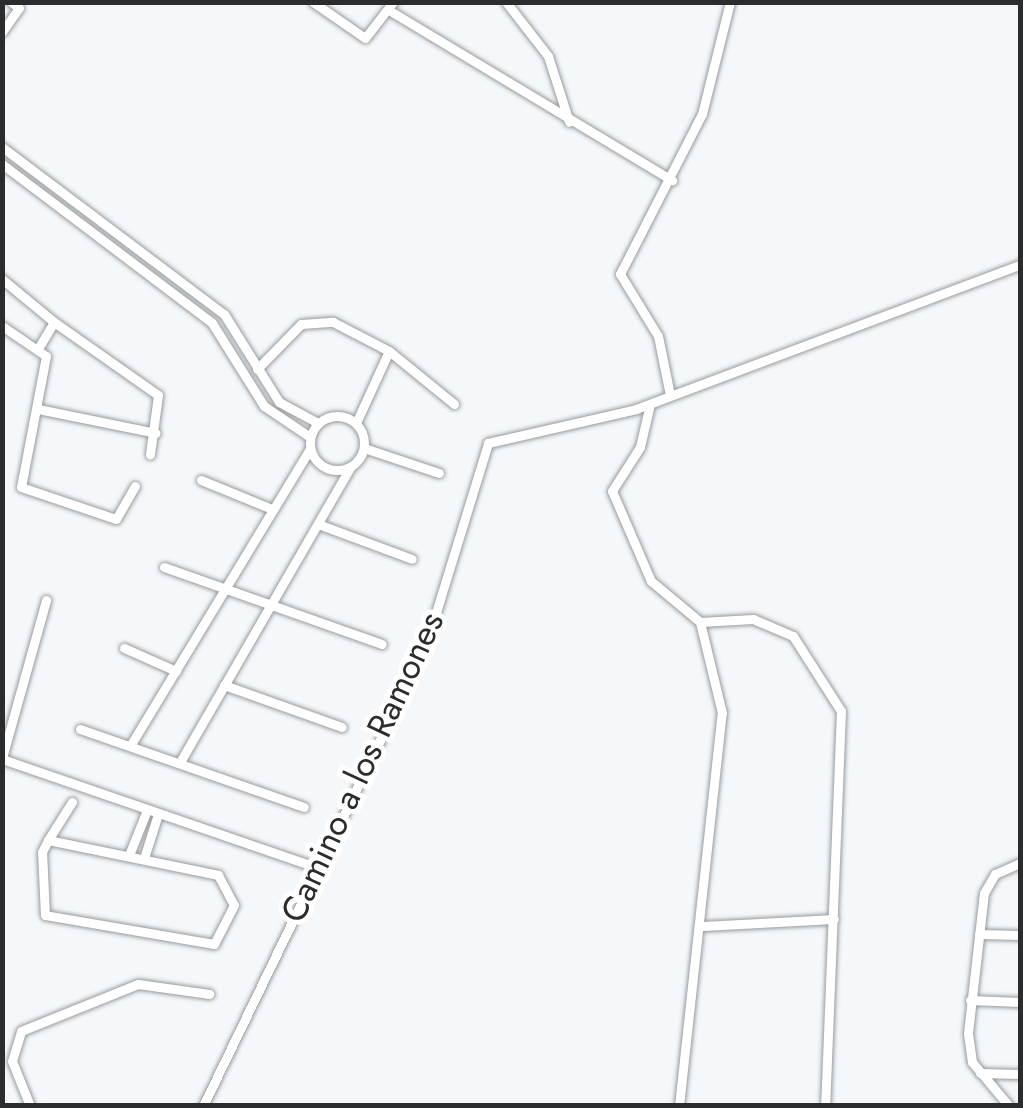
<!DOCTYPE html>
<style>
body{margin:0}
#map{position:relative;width:1023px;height:1108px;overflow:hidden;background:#f4f8fb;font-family:Jost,sans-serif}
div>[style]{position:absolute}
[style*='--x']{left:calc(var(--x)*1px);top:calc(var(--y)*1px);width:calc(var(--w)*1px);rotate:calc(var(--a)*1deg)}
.roads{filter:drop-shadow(0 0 2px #979b9e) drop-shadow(0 0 2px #979b9e)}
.minor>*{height:9px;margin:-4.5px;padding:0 4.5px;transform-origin:4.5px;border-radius:4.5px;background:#fff}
.minor>.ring{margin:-4.5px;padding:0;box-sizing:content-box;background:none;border:9px solid #fff;border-radius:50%}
span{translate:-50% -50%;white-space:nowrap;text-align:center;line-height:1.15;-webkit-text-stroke:10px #fff;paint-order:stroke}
.street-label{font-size:35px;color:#2a2c2d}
.frame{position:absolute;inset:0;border:5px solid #2a2c2d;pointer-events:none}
</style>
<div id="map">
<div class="roads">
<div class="minor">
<div style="--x:313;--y:2;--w:63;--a:34.7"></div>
<div style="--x:365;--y:38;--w:46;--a:-52.1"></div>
<div style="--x:506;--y:2;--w:68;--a:52.1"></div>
<div style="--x:548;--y:56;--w:69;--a:72.3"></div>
<div style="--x:392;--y:12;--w:327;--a:31"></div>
<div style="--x:2;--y:32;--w:29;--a:-55"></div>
<div style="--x:19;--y:8;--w:10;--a:-143"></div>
<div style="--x:2;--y:147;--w:278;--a:37"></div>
<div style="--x:224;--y:314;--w:104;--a:58"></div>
<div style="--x:279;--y:402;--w:44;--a:28.3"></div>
<div style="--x:2;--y:164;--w:263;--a:37.1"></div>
<div style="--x:212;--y:323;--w:98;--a:57.9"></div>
<div style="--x:264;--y:406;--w:55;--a:34"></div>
<div style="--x:2;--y:279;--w:67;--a:39.6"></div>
<div style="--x:54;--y:322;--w:29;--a:121"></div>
<div style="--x:54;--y:322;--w:127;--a:35.1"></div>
<div style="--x:158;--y:395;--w:60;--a:97.7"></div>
<div style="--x:2;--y:326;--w:53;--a:34.3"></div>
<div style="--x:46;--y:356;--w:133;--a:100.8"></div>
<div style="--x:21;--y:487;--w:100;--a:18.6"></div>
<div style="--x:116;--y:519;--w:38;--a:-60"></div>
<div style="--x:257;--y:369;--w:63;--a:-45.6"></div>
<div style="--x:301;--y:324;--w:32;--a:-4"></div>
<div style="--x:333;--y:322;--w:63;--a:27.4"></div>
<div style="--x:389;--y:351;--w:84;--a:39.2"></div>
<div style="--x:670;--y:395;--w:60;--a:-101.5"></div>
<div style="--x:658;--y:336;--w:73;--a:-121.5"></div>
<div style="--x:620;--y:274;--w:180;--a:-62.9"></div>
<div style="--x:702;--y:114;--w:115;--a:-76"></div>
<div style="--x:650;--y:404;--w:44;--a:103.1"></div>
<div style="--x:640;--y:447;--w:52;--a:122.5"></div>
<div style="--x:612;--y:491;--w:98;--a:66.6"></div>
<div style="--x:651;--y:581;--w:64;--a:39.9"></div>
<div style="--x:700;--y:622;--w:53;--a:-3.2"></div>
<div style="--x:753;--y:619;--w:43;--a:23"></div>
<div style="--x:793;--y:636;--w:89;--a:57.4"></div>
<div style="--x:841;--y:711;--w:395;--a:92.3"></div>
<div style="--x:38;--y:409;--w:120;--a:11.5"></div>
<div class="ring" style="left:310px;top:416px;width:45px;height:45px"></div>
<div style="--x:356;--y:423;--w:79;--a:-65.4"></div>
<div style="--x:364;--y:448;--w:79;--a:18.4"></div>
<div style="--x:201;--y:480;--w:77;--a:22.2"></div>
<div style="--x:318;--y:524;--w:100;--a:20.4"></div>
<div style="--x:164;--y:567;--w:231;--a:19.5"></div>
<div style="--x:124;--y:648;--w:57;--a:23.9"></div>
<div style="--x:224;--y:685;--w:125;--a:19.6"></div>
<div style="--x:80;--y:729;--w:237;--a:19.2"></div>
<div style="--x:130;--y:746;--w:347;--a:-58.8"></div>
<div style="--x:2;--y:758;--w:164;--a:-74.4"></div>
<div style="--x:2;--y:759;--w:331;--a:19"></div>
<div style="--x:180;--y:762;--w:340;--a:-60"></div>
<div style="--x:48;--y:840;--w:174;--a:11.6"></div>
<div style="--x:218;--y:875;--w:34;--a:62"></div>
<div style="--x:234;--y:905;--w:44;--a:117.1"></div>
<div style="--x:214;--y:944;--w:171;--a:-170.3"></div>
<div style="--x:45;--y:915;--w:63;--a:-92.7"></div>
<div style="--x:42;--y:852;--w:13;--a:-63"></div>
<div style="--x:48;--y:840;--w:45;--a:-57.7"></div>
<div style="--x:129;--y:855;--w:48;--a:-68.2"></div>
<div style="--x:144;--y:858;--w:46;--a:-72.3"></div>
<div style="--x:703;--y:926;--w:131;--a:-3.1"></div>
<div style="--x:979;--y:934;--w:41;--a:1.4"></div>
<div style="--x:970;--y:1000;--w:50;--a:2.3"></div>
<div style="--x:980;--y:1073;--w:40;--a:1.4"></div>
<div style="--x:30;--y:1106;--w:48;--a:-111.8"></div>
<div style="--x:12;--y:1061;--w:31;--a:-73"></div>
<div style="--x:21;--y:1031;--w:126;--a:-21.9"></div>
<div style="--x:138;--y:984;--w:72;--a:8"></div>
<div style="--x:203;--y:1106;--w:512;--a:-64.19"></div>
<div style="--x:426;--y:645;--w:211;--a:-72.9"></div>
<div style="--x:488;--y:443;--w:152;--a:-12.9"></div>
<div style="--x:636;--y:409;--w:410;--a:-20.6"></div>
<div style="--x:679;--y:1106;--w:395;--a:-83.8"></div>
<div style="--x:722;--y:713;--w:94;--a:-103.6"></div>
<div style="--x:1009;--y:1106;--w:57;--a:-130.1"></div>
<div style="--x:972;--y:1062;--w:29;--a:-98"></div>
<div style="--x:968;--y:1033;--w:141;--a:-83.5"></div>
<div style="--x:984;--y:893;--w:22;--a:-60"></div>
<div style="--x:995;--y:874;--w:27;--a:-24"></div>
</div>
</div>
<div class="street-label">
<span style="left:362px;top:767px;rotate:-65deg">Camino a los Ramones</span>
</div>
<div class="frame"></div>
</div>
